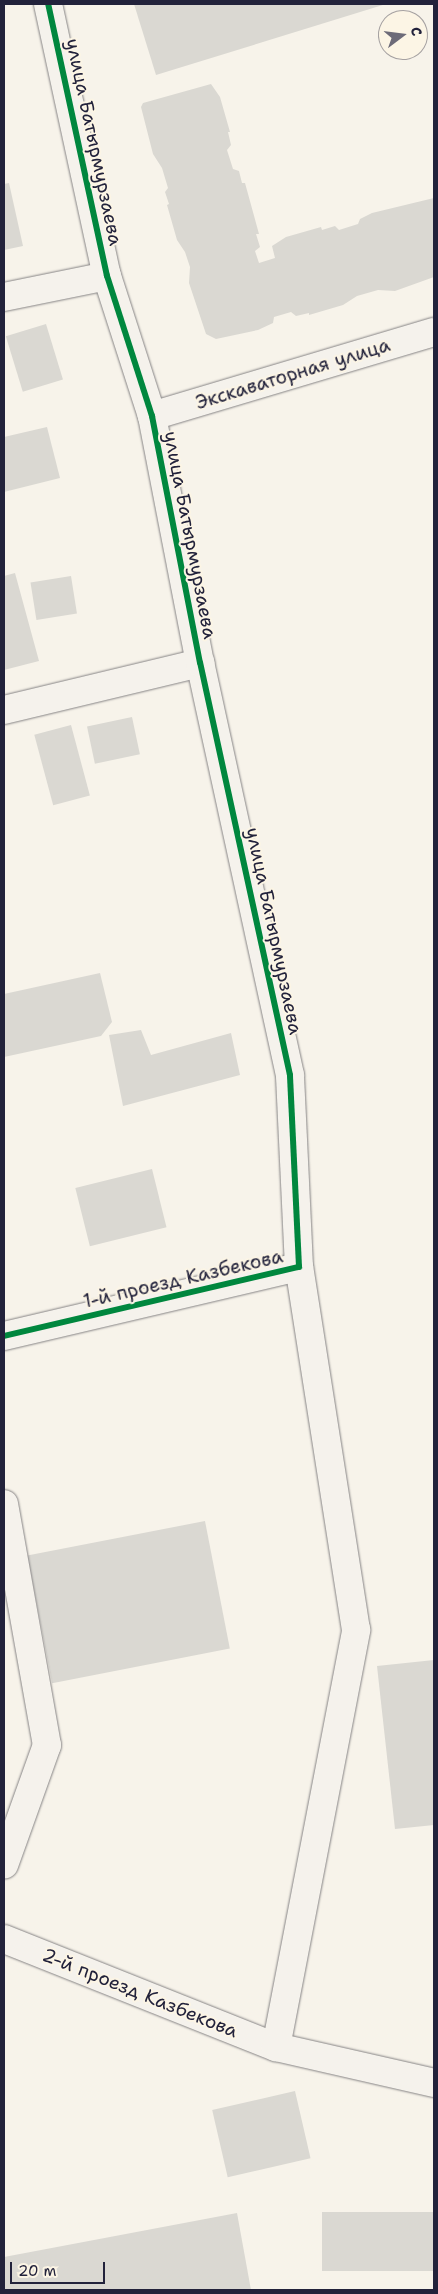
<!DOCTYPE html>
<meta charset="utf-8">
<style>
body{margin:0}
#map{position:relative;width:438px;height:2294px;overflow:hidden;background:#f7f3ea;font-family:"Shantell Sans",sans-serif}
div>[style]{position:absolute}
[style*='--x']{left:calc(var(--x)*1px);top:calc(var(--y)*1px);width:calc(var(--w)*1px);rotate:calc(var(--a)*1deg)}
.building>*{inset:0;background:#dad8d2;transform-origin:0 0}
.roads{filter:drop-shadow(0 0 1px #868485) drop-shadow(0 0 1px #868485)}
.street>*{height:28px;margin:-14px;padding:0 14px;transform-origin:14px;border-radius:14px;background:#f5f2ec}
.secondary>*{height:28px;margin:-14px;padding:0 14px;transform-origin:14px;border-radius:14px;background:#f5f2ec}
.cycleway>*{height:6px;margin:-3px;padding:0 3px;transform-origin:3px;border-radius:3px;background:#00873e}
span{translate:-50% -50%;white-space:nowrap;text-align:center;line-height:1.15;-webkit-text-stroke:4px #fcf5e5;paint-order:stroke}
.street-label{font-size:19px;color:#22223b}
.frame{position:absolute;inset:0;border:5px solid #22223b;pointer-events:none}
.north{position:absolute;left:378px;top:10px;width:50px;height:50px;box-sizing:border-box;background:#fcf5e5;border:1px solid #a5a1a1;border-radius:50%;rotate:75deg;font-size:14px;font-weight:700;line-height:20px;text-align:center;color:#22223b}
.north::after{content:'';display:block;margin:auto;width:18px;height:22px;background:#6d6b78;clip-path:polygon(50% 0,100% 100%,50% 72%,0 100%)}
.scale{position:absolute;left:10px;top:2262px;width:95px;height:22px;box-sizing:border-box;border:2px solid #22223b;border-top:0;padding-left:6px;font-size:15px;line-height:18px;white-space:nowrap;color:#22223b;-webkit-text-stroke:4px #fcf5e5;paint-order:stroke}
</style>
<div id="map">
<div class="building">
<div style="clip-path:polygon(134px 4px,386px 4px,156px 75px)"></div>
<div style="clip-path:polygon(211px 84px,220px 97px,230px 132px,228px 132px,231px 145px,227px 150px,233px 169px,239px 171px,242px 183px,245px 183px,259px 234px,256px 234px,260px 247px,255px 251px,259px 263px,275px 258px,272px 246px,286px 237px,321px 227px,322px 230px,335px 226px,339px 230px,358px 224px,360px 219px,372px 213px,434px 198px,434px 277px,395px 291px,378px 290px,357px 296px,343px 305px,309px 315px,309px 313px,296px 316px,291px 312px,274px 317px,273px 323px,258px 330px,216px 339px,206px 334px,189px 283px,190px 267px,185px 252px,177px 240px,167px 205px,169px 204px,165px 192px,168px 188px,162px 168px,153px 154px,141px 107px,143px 103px)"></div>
<div style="clip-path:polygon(9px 183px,23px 246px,4px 250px,4px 184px)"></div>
<div style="left:46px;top:324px;width:58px;height:42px;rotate:73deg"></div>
<div style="clip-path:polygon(47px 427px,60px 478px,4px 492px,4px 437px)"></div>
<div style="clip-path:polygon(15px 573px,39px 661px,4px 670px,4px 576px)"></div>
<div style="left:71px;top:576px;width:38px;height:41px;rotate:81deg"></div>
<div style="left:132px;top:717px;width:38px;height:46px;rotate:78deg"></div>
<div style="left:71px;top:725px;width:73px;height:38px;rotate:75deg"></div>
<div style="clip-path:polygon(100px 973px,112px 1022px,101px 1036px,4px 1057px,4px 994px)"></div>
<div style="clip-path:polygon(141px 1030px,151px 1055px,231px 1033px,240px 1075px,123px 1106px,109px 1035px)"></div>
<div style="left:152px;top:1169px;width:60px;height:79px;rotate:76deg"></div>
<div style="left:205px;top:1521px;width:130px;height:181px;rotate:79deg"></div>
<div style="clip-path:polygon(434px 1660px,434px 1825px,395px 1829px,377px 1666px)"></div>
<div style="left:295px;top:2091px;width:69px;height:85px;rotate:77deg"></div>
<div style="left:434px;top:2212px;width:59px;height:112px;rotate:90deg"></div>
<div style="clip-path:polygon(237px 2213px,251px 2290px,4px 2290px,4px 2257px)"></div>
</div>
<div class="roads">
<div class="street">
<div style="--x:4;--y:710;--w:202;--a:-13.5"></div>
<div style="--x:4;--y:1336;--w:303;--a:-13.2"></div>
<div style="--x:299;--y:1267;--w:192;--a:-92.7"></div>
<div style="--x:290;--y:1075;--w:422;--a:-102.3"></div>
<div style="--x:200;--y:663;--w:252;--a:-101"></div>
<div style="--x:4;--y:1504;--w:245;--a:79.9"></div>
<div style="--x:47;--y:1745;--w:127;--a:109.7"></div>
<div style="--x:4;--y:1939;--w:293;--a:21.7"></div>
<div style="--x:276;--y:2047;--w:162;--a:12.8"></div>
<div style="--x:276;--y:2047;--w:425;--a:-79.1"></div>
<div style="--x:356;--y:1630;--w:367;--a:-98.9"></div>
</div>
<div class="secondary">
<div style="--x:48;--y:4;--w:278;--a:77.8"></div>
<div style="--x:107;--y:276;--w:147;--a:72.2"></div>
<div style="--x:152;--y:416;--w:294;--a:-16.6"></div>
<div style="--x:4;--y:297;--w:105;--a:-11.5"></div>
</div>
</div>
<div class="cycleway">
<div style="--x:4;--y:1336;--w:303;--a:-13.2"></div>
<div style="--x:299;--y:1267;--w:192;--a:-92.7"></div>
<div style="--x:290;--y:1075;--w:422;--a:-102.3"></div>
<div style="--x:200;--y:663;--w:252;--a:-101"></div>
<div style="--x:152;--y:416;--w:147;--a:-107.8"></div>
<div style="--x:107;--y:276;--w:278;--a:-102.2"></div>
</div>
<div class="street-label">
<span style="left:94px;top:142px;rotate:78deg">улица Батырмурзаева</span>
<span style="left:293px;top:374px;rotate:-17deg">Экскаваторная улица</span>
<span style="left:190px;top:535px;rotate:79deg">улица Батырмурзаева</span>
<span style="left:274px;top:931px;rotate:78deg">улица Батырмурзаева</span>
<span style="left:183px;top:1279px;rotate:-13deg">1-й проезд Казбекова</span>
<span style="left:140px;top:1993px;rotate:22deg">2-й проезд Казбекова</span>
</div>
<div class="frame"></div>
<div class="north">С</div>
<div class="scale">20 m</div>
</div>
